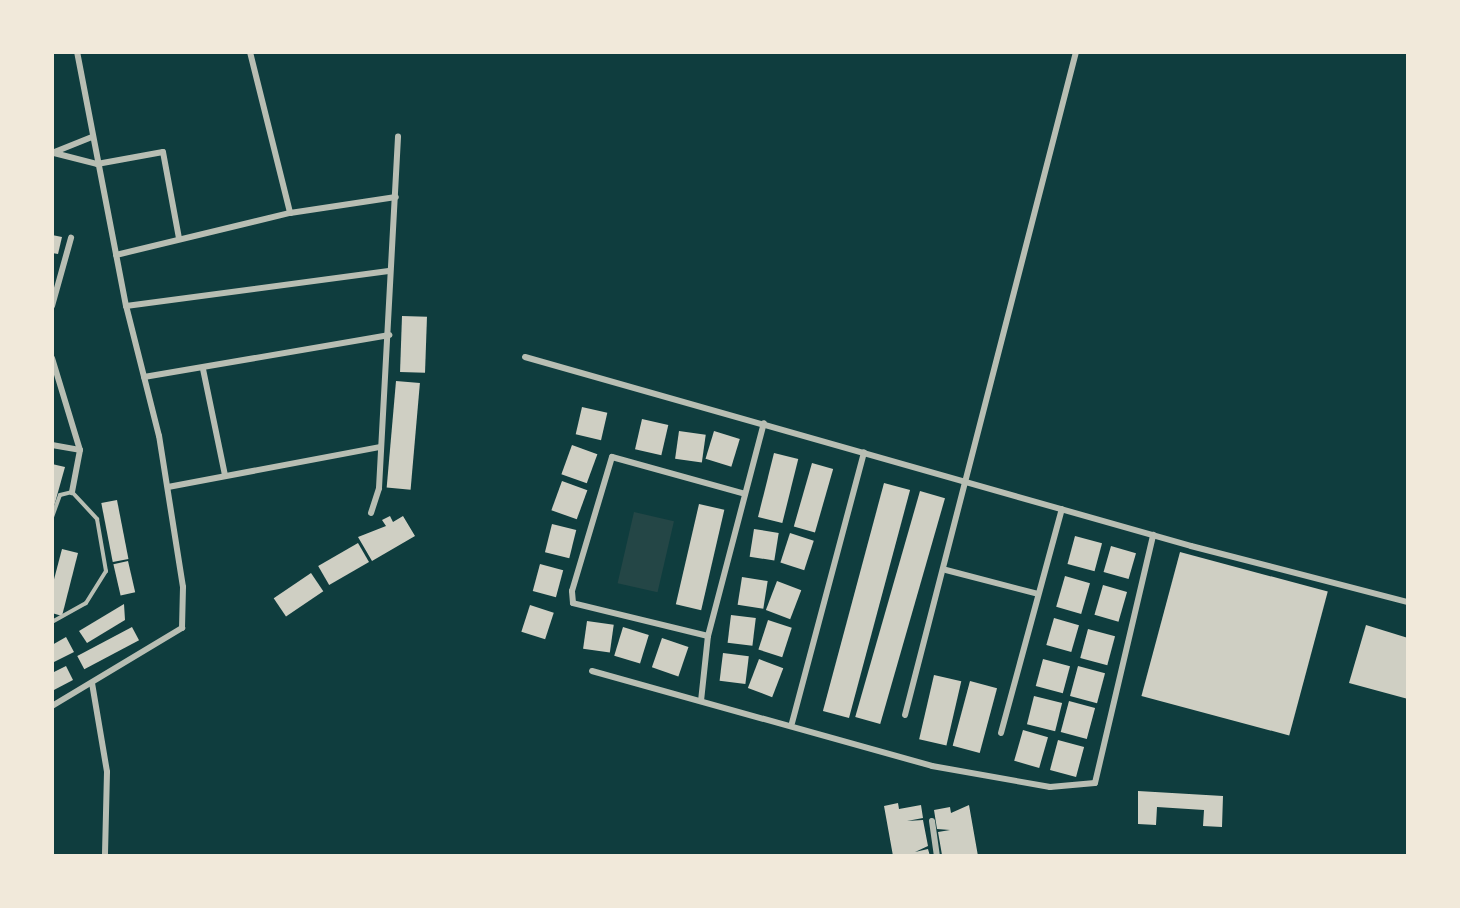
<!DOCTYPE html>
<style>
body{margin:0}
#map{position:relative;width:1460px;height:908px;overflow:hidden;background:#0f3d3e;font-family:"Zilla Slab",serif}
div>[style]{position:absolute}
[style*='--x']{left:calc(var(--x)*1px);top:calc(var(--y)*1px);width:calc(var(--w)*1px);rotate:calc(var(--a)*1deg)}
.green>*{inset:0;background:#244646;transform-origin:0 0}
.building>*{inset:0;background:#cfcfc3;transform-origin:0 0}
.service>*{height:4px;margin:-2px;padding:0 2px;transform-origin:2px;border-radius:2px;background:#b8beb3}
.minor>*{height:6px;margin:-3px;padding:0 3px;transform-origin:3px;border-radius:3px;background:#b8beb3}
span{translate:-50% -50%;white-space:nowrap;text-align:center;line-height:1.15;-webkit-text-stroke:4.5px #f1e9da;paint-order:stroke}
.frame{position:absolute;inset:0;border:54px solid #f1e9da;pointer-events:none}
</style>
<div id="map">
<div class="green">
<div style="left:634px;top:512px;width:41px;height:73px;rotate:13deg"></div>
</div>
<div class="building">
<div style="clip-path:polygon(52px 235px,62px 237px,58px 254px,52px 253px)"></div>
<div style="left:402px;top:316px;width:25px;height:56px;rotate:2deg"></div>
<div style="left:396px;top:381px;width:24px;height:107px;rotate:5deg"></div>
<div style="left:582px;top:407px;width:26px;height:28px;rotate:13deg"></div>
<div style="left:642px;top:419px;width:27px;height:31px;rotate:13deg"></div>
<div style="left:679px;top:431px;width:27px;height:28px;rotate:8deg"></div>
<div style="left:714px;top:431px;width:27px;height:29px;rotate:17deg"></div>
<div style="left:572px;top:445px;width:27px;height:31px;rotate:20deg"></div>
<div style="left:774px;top:453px;width:25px;height:66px;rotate:14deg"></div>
<div style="left:812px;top:463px;width:22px;height:66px;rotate:16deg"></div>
<div style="clip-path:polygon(52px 464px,65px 467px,53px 510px,52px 510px)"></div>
<div style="left:562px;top:481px;width:27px;height:31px;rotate:20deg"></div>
<div style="left:884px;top:483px;width:27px;height:236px;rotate:15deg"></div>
<div style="left:920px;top:491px;width:26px;height:235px;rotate:16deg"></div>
<div style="left:117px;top:500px;width:60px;height:16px;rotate:79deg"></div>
<div style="left:699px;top:504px;width:26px;height:103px;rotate:13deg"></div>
<div style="clip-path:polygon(390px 516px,393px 522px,403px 516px,415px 536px,372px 561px,358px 537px,386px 526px,382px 520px)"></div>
<div style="left:552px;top:524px;width:25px;height:29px;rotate:14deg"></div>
<div style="left:754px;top:529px;width:25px;height:28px;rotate:9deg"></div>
<div style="left:790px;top:533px;width:25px;height:31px;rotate:18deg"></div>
<div style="left:1075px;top:536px;width:28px;height:29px;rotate:15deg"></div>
<div style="left:358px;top:543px;width:22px;height:46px;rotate:60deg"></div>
<div style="left:1111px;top:546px;width:26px;height:27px;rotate:16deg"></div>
<div style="clip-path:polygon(62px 549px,78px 553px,62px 616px,52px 613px,52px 587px)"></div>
<div style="left:1180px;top:552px;width:153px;height:149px;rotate:15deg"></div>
<div style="left:128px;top:561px;width:32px;height:15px;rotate:77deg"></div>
<div style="left:540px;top:564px;width:24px;height:28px;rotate:15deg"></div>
<div style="left:311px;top:573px;width:22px;height:45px;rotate:56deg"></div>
<div style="left:1065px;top:576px;width:26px;height:32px;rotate:16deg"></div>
<div style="left:742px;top:577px;width:26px;height:28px;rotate:9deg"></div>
<div style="left:777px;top:581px;width:26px;height:31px;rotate:21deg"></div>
<div style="left:1103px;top:585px;width:25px;height:31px;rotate:16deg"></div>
<div style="clip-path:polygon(124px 604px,125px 620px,87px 643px,79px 631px)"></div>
<div style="left:530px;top:605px;width:25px;height:28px;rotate:18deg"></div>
<div style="left:731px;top:615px;width:25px;height:28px;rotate:7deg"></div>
<div style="left:1054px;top:618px;width:26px;height:28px;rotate:16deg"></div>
<div style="left:768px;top:620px;width:25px;height:31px;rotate:18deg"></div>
<div style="left:587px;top:621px;width:27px;height:28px;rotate:8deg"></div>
<div style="clip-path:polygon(1366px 625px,1408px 638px,1408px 699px,1349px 683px)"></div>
<div style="left:132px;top:627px;width:15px;height:62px;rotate:62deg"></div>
<div style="left:623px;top:627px;width:27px;height:30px;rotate:17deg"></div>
<div style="left:1088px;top:629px;width:28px;height:30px;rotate:15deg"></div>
<div style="clip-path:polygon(66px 637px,74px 652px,52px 663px,52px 645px)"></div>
<div style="left:662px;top:638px;width:28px;height:31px;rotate:19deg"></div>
<div style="left:723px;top:653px;width:26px;height:28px;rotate:7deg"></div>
<div style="left:759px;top:659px;width:26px;height:31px;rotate:21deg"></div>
<div style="left:1043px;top:659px;width:28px;height:28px;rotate:15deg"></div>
<div style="clip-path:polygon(66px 666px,73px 680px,52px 691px,52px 673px)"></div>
<div style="left:1078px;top:666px;width:28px;height:31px;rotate:15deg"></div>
<div style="left:934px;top:675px;width:28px;height:66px;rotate:13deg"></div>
<div style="left:970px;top:681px;width:28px;height:67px;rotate:15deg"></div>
<div style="left:1034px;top:696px;width:29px;height:29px;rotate:14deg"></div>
<div style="left:1069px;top:701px;width:27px;height:32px;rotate:15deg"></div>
<div style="left:1023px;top:730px;width:26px;height:32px;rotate:16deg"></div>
<div style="left:1058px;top:740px;width:27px;height:31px;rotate:15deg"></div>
<div style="clip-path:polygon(1138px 791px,1223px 796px,1222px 827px,1203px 826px,1204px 810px,1157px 807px,1156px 825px,1138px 824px)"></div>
<div style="clip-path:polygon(898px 803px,899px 809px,921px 805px,923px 818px,907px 821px,923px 820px,928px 846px,915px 852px,928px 849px,930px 856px,893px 856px,884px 806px)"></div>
<div style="clip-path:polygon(969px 805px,978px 856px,942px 855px,938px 832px,950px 830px,937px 829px,934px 810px,950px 807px,951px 813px)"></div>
</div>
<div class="service">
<div style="--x:52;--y:517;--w:23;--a:-70"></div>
<div style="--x:60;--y:495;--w:12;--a:-14"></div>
<div style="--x:72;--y:492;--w:37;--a:47"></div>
<div style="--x:97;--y:519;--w:53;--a:80.2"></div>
<div style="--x:106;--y:571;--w:38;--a:122"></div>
<div style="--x:86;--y:603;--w:39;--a:151"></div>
</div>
<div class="minor">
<div style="--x:250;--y:52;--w:166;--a:76"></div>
<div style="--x:52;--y:153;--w:43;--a:-21.8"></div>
<div style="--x:54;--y:153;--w:44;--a:14.3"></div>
<div style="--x:97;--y:164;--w:67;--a:-10.3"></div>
<div style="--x:163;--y:152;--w:87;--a:79.5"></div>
<div style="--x:116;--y:255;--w:179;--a:-13.6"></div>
<div style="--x:290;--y:213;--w:107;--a:-8.6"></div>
<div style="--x:52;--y:306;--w:71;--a:-74.4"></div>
<div style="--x:126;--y:306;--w:265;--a:-7.6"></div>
<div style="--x:525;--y:357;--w:692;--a:15.84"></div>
<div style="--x:1191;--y:546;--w:224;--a:14.5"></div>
<div style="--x:52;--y:358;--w:96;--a:73.1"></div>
<div style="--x:80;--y:450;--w:43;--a:100.8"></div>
<div style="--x:203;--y:369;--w:108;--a:78.3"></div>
<div style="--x:144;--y:377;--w:249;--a:-9.7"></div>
<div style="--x:52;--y:445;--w:28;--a:10"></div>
<div style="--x:168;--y:487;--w:215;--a:-10.7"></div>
<div style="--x:371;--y:513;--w:26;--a:-72"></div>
<div style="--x:379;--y:488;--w:352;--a:-86.9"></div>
<div style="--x:946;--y:570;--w:95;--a:14.6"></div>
<div style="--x:708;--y:636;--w:139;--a:-166.3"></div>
<div style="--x:573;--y:603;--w:12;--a:-95"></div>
<div style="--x:572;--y:591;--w:140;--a:-73.4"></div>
<div style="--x:612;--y:457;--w:138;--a:15.5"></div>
<div style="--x:592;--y:671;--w:353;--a:15.6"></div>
<div style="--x:932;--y:766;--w:120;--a:10.1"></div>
<div style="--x:1050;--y:787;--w:45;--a:-5.1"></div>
<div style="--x:1095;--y:783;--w:255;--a:-76.8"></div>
<div style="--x:92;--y:683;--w:90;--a:80.4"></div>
<div style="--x:107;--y:772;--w:84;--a:91.4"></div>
<div style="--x:701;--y:701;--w:65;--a:-83.9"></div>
<div style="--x:708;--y:636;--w:220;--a:-75.3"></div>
<div style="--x:52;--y:706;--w:152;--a:-31"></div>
<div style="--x:182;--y:628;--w:41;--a:-88.6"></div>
<div style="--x:183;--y:587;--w:153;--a:-99"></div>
<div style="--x:159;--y:436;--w:134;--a:-104.2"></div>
<div style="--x:126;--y:306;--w:259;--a:-100.9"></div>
<div style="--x:905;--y:715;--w:685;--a:-75.54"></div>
<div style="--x:792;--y:723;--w:280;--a:-75.1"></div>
<div style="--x:1001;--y:733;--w:232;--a:-74.8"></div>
<div style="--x:932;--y:821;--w:35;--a:82"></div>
</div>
<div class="frame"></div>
</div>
